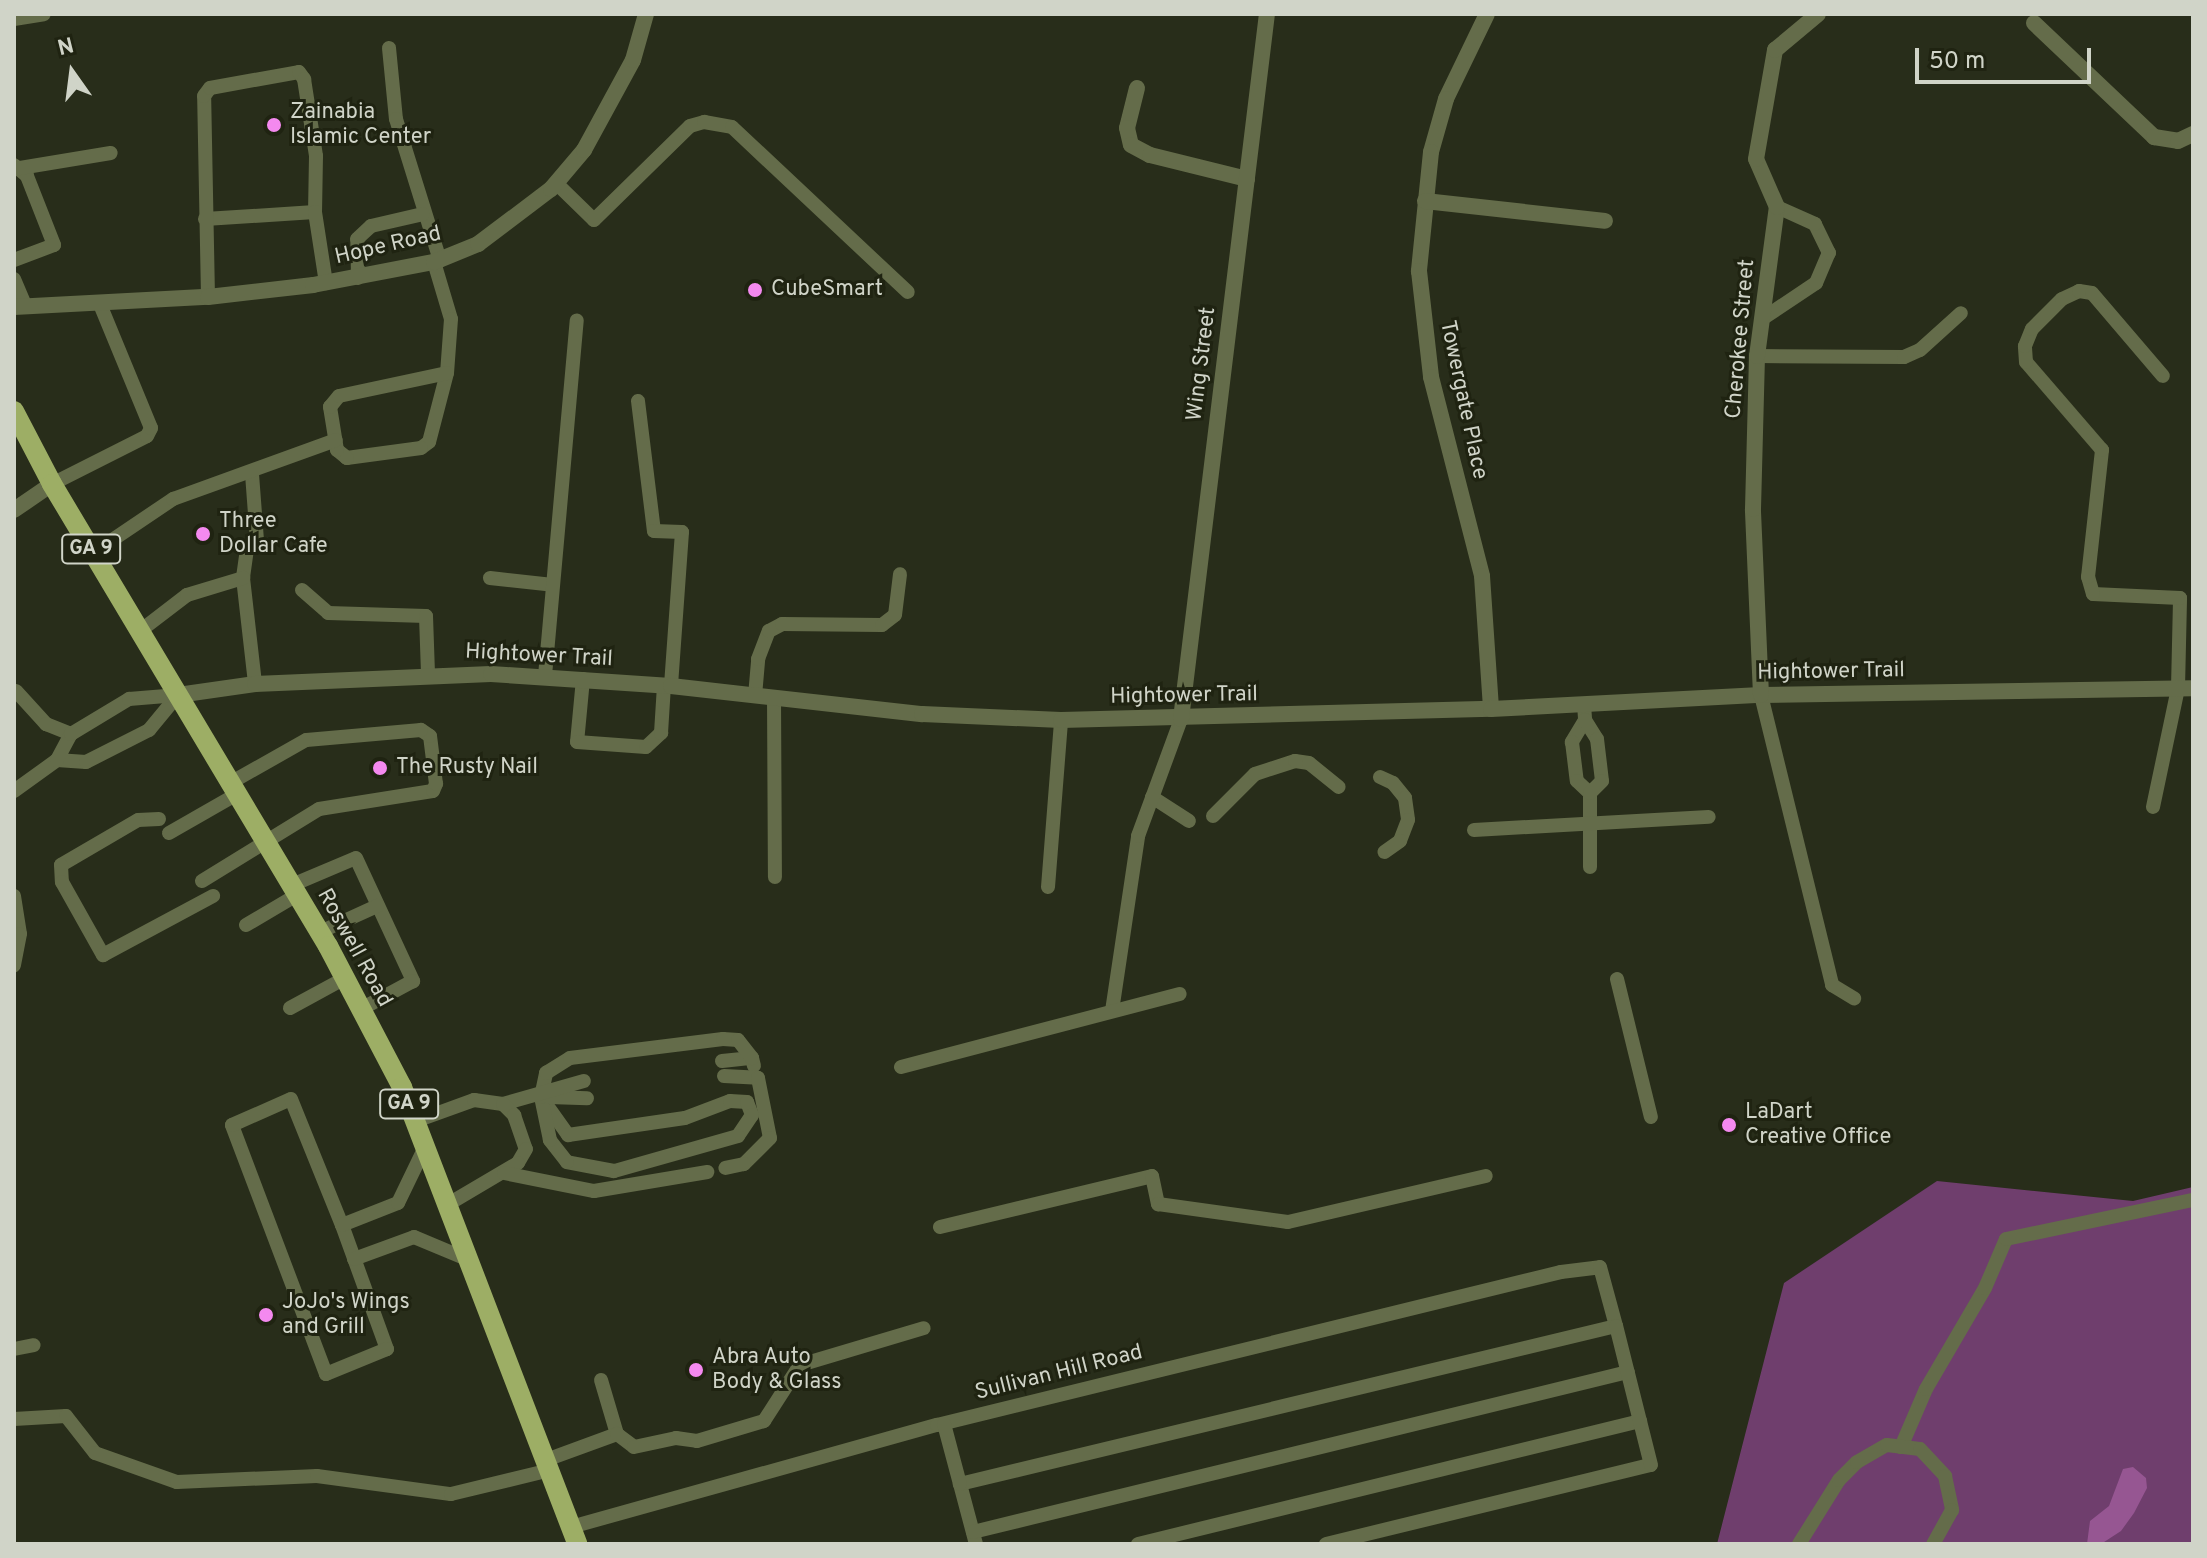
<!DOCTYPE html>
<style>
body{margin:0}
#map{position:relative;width:2207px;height:1558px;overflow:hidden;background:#282d1a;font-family:Overpass,sans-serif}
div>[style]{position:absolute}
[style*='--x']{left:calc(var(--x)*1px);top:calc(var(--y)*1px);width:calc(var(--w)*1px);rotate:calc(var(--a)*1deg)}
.green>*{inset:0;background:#6f3e6d}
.water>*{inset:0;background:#965692}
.service>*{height:14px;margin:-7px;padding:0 7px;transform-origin:7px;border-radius:7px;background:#646c4a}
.minor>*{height:16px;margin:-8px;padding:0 8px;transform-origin:8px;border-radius:8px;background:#646c4a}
.primary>*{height:20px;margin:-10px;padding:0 10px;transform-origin:10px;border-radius:10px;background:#9dae65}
.dots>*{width:22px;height:22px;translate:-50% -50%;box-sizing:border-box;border:4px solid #1f2311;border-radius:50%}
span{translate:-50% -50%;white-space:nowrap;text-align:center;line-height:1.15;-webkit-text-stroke:6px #1f2311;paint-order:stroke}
.shield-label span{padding:2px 6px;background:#1f2311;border:2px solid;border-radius:6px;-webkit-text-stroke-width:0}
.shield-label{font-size:20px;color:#d0d4c8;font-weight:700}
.poi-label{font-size:22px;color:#d0d4c8}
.left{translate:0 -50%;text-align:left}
.street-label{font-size:22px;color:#d0d4c8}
.frame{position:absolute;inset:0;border:16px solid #d0d4c8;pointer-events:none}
.north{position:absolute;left:32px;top:32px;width:80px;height:80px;-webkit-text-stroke:6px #1f2311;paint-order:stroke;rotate:346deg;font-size:22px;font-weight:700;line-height:32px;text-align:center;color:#d0d4c8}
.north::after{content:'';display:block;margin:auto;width:28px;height:36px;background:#d0d4c8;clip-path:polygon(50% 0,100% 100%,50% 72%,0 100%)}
.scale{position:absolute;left:1915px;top:48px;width:176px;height:36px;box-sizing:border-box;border:4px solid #d0d4c8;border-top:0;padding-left:10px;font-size:24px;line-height:28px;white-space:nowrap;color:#d0d4c8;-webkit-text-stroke:6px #1f2311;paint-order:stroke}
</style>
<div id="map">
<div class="green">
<div style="clip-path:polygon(1937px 1181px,2133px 1201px,2193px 1187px,2193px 1544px,1717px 1544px,1784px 1283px)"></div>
</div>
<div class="water">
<div style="clip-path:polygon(2133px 1467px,2146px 1478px,2147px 1488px,2134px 1513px,2121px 1531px,2101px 1544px,2087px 1544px,2090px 1521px,2109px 1506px,2123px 1469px)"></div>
</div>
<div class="service">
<div style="--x:14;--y:19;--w:30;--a:-9"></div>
<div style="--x:389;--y:48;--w:71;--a:84.4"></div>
<div style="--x:396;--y:119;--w:148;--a:72.7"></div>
<div style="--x:14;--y:165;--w:17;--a:40"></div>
<div style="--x:27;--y:176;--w:74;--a:68.6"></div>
<div style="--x:54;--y:245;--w:43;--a:159.4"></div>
<div style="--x:14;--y:169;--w:98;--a:-9.4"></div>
<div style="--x:556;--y:183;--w:53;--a:44.2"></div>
<div style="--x:594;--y:220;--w:134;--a:-44.4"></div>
<div style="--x:690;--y:126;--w:15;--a:-16"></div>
<div style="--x:704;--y:122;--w:28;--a:10"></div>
<div style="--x:732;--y:127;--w:241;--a:43.2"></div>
<div style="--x:205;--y:219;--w:110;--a:-3.6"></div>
<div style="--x:434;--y:262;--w:59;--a:73.4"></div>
<div style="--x:451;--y:319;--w:54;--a:94.2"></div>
<div style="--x:447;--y:373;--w:71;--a:104.6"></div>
<div style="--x:429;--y:442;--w:10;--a:143"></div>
<div style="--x:421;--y:448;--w:75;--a:172.3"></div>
<div style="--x:347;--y:458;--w:13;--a:-141"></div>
<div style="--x:337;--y:450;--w:44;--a:-99.2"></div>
<div style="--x:330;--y:407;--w:14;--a:-51"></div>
<div style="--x:339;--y:396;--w:110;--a:-12"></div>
<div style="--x:358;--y:278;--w:39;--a:-91"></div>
<div style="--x:357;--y:239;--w:19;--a:-43"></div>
<div style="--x:371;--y:226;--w:53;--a:-13"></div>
<div style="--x:14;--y:279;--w:28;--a:67"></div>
<div style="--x:208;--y:297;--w:201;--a:-91.1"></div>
<div style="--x:204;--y:96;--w:10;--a:-53"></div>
<div style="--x:210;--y:88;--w:90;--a:-10.2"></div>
<div style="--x:299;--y:72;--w:9;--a:54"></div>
<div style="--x:304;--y:79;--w:78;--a:81.1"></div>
<div style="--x:316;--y:156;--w:56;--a:91"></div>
<div style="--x:315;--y:212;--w:72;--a:81.2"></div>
<div style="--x:1762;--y:319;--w:65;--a:-33.7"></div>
<div style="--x:1816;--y:283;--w:33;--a:-67"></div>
<div style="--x:1829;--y:253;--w:32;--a:-116"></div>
<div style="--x:1815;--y:224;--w:42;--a:-155.9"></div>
<div style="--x:1757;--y:356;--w:147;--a:0.4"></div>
<div style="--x:1904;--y:357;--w:17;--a:-24"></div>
<div style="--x:1920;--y:350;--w:55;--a:-42.1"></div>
<div style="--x:638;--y:401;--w:131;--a:83"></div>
<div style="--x:654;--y:531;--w:28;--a:2"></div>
<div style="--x:682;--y:532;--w:154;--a:94.1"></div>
<div style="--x:252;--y:474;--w:66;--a:85.7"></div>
<div style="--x:257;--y:540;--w:13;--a:138"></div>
<div style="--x:247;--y:549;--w:29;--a:98"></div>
<div style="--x:243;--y:578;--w:107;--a:83.5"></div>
<div style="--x:52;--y:484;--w:106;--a:-26.8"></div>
<div style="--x:147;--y:436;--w:9;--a:-63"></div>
<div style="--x:151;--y:428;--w:136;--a:-112.4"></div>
<div style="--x:93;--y:553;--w:97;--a:-34"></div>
<div style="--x:173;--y:499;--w:173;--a:-19.9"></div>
<div style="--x:490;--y:578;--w:63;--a:6.3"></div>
<div style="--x:302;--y:590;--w:35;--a:41"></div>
<div style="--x:328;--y:613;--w:98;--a:1.8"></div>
<div style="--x:426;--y:616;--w:58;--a:88"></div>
<div style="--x:140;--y:631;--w:59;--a:-37.5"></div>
<div style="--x:187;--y:595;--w:59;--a:-16.9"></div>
<div style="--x:545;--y:676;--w:357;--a:-84.9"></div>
<div style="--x:583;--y:679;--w:63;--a:95.4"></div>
<div style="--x:577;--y:742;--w:69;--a:4.1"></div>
<div style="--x:646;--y:747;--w:21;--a:-43"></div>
<div style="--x:661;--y:733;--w:48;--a:-86.4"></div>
<div style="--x:16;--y:691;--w:45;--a:47.7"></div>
<div style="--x:46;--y:724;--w:27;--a:22"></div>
<div style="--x:1761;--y:695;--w:299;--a:76.2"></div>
<div style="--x:1832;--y:985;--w:26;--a:31"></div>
<div style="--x:755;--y:696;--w:37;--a:-85"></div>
<div style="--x:758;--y:659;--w:30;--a:-69"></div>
<div style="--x:769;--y:631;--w:15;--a:-28"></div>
<div style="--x:782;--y:624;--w:100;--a:0.6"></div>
<div style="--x:882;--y:625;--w:16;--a:-38"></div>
<div style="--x:895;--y:615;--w:41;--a:-83"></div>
<div style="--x:774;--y:698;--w:179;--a:89.7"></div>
<div style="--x:1584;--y:704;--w:16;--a:86"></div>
<div style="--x:1585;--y:720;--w:26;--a:121"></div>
<div style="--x:1572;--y:742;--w:39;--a:83"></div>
<div style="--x:1577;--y:781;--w:18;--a:43"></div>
<div style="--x:1590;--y:793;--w:74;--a:90"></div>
<div style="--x:1585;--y:720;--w:22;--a:58"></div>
<div style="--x:1597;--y:739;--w:42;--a:83.2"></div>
<div style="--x:1602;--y:781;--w:17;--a:135"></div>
<div style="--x:57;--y:760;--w:29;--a:4"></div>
<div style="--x:86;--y:762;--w:71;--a:-26.9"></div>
<div style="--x:149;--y:730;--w:45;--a:-50.4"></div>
<div style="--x:1380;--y:777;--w:14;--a:25"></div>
<div style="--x:1393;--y:783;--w:19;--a:51"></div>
<div style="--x:1405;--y:798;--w:22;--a:82"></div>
<div style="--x:1408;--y:820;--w:22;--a:111"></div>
<div style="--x:1400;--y:841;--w:19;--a:145"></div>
<div style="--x:14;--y:791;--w:53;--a:-35.8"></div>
<div style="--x:57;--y:760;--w:30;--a:-62"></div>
<div style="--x:71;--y:734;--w:68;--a:-31.1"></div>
<div style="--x:129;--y:699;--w:49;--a:-4.7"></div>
<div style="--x:1152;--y:797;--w:44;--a:33"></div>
<div style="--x:2153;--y:807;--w:122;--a:-78.1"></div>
<div style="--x:2178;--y:688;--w:90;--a:-88.7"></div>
<div style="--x:2180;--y:598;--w:87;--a:-177.4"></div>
<div style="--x:2093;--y:594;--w:18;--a:-106"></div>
<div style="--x:2088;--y:577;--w:128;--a:-83.7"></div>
<div style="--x:2102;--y:450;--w:116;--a:-130.8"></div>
<div style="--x:2026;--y:362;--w:16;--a:-94"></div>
<div style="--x:2025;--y:346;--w:18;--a:-68"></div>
<div style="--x:2032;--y:329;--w:42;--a:-45"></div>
<div style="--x:2062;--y:299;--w:19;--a:-25"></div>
<div style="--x:2079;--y:291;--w:13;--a:9"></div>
<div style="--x:2092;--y:293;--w:109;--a:49.5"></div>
<div style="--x:1213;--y:816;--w:59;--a:-45"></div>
<div style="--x:1255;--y:774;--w:42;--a:-18"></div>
<div style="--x:1295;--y:761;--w:14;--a:8"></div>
<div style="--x:1309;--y:763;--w:38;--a:39"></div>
<div style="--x:159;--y:819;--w:21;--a:177"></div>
<div style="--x:138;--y:820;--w:89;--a:149.7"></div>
<div style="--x:61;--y:865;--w:17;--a:87"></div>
<div style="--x:62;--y:882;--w:84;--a:60.7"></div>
<div style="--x:103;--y:955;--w:125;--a:-28.2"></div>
<div style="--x:1474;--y:830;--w:235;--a:-3.2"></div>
<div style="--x:169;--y:833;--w:78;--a:-29.8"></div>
<div style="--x:202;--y:881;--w:137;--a:-31.6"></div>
<div style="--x:319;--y:809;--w:115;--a:-9"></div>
<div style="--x:433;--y:791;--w:8;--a:-67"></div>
<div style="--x:436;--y:784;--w:48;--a:-97.1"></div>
<div style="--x:430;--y:736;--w:11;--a:-146"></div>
<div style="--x:421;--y:730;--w:115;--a:175"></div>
<div style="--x:306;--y:740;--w:87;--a:150.5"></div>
<div style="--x:292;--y:885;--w:69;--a:-22.9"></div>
<div style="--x:356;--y:858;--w:136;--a:65.1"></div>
<div style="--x:413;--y:981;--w:59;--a:151.7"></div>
<div style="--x:1048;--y:887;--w:168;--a:-85.5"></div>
<div style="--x:14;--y:896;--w:38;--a:81"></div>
<div style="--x:20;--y:934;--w:32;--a:101"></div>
<div style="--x:246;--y:925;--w:59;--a:-30.5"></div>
<div style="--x:320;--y:932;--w:63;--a:-24.5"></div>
<div style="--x:1617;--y:979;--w:142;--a:76.2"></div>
<div style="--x:290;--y:1008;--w:63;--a:-28.6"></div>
<div style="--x:1112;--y:1011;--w:177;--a:-81.5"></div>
<div style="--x:1138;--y:836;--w:125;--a:-69.8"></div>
<div style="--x:722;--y:1061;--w:30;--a:-6"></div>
<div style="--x:752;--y:1058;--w:8;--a:76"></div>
<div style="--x:901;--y:1067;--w:288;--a:-14.7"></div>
<div style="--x:724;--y:1076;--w:34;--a:3"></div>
<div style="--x:758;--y:1078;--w:61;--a:78.7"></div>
<div style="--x:770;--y:1138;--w:37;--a:135"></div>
<div style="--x:744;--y:1164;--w:19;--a:168"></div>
<div style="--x:541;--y:1097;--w:47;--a:54.6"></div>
<div style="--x:568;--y:1135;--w:118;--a:-8.3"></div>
<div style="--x:685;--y:1118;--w:48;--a:-20.7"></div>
<div style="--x:730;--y:1101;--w:17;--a:3"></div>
<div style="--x:747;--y:1102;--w:14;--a:69"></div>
<div style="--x:752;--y:1115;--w:25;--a:124"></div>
<div style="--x:738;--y:1136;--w:129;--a:164.2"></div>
<div style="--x:614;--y:1171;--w:48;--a:-169.2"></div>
<div style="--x:567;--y:1162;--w:28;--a:-128"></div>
<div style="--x:550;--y:1140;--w:44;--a:-101.8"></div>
<div style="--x:541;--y:1097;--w:25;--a:-78"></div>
<div style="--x:546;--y:1073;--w:28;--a:-32"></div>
<div style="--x:570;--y:1058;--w:154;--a:-7.1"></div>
<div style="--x:723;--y:1039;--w:15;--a:4"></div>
<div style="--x:738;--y:1040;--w:23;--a:52"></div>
<div style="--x:549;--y:1097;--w:38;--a:2"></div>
<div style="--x:503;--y:1104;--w:84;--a:-15.9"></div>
<div style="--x:416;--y:1121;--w:62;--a:-19.9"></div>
<div style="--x:474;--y:1100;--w:29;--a:8"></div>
<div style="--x:503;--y:1104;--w:16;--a:45"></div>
<div style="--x:514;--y:1115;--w:36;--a:71"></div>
<div style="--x:526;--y:1149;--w:16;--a:120"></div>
<div style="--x:518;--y:1163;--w:79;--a:149.5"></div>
<div style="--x:504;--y:1173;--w:92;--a:11.3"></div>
<div style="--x:594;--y:1191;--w:115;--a:-9.5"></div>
<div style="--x:342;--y:1225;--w:132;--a:70.1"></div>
<div style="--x:387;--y:1349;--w:66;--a:157.7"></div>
<div style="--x:326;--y:1374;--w:266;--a:-110.7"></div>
<div style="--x:232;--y:1125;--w:64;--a:-23.8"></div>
<div style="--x:291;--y:1099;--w:136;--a:68"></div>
<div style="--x:342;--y:1225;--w:60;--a:-21.4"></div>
<div style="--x:398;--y:1203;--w:64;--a:-64.2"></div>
<div style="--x:940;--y:1227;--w:218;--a:-13.5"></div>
<div style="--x:1152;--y:1176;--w:29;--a:78"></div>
<div style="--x:1158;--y:1204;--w:131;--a:7.9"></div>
<div style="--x:1288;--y:1222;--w:203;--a:-13.1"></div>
<div style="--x:354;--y:1259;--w:64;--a:-20.1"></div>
<div style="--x:414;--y:1237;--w:60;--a:22.7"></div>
<div style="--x:14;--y:1349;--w:20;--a:-11"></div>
<div style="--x:601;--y:1380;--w:56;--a:73.5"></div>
<div style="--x:14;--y:1419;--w:52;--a:-3.3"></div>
<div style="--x:66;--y:1416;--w:47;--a:51.9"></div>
<div style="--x:95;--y:1453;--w:87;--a:19.5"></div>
<div style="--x:177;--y:1482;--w:140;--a:-2.5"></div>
<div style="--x:317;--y:1476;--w:135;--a:7.7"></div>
<div style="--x:451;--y:1494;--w:102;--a:-13.6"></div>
<div style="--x:1901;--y:1447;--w:63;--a:-66.7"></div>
<div style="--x:1926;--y:1389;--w:117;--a:-59.7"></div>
<div style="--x:1985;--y:1288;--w:53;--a:-66.8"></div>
<div style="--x:2006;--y:1239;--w:191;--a:-11.8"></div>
<div style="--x:546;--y:1460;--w:76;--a:-20.1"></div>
<div style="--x:617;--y:1434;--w:21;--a:37"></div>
<div style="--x:634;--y:1447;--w:43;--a:-12.1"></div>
<div style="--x:676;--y:1438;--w:21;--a:8"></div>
<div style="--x:697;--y:1441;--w:70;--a:-16.6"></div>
<div style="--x:764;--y:1421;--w:67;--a:-57.3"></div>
<div style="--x:800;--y:1365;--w:129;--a:-16.6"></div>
<div style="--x:960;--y:1484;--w:62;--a:75.1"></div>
<div style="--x:571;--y:1527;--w:380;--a:-15.6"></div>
<div style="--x:937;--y:1425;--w:642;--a:-13.78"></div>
<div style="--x:1561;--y:1272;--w:39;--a:-7"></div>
<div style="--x:1600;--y:1267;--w:61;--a:74.8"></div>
<div style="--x:1616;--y:1326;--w:675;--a:166.46"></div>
<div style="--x:960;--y:1484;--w:62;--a:-104.9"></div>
<div style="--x:973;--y:1532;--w:674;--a:-13.73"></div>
<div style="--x:1138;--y:1544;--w:517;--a:-13.77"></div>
<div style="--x:1326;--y:1544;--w:334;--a:-13.7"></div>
<div style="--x:1651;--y:1465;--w:143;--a:-104.1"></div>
<div style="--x:1799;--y:1544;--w:75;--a:-58"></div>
<div style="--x:1839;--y:1480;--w:25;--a:-45"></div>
<div style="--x:1857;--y:1462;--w:34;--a:-30"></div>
<div style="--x:1887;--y:1445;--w:33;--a:7"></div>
<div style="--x:1920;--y:1449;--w:37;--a:47"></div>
<div style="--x:1945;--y:1476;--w:35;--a:78"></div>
<div style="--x:1952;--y:1510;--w:39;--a:119"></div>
</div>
<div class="minor">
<div style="--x:1487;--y:14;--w:94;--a:115.8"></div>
<div style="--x:1446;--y:99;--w:55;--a:105.8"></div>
<div style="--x:1431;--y:152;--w:120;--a:95.8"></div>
<div style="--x:1419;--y:271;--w:107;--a:83.5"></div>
<div style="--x:1431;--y:377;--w:205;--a:75.6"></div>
<div style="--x:1482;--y:576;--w:133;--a:86.1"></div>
<div style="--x:2034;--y:23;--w:166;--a:43.5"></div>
<div style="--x:2154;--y:137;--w:24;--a:9"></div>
<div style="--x:2178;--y:141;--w:17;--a:-25"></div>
<div style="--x:1137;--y:88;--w:41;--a:104"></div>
<div style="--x:1127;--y:128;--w:17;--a:77"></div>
<div style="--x:1131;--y:145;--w:21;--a:28"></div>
<div style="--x:1150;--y:155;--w:100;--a:13.9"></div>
<div style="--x:1425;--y:201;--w:181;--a:6.3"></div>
<div style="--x:14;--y:307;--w:194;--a:-3"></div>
<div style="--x:208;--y:297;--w:106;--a:-6.5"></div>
<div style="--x:313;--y:285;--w:123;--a:-10.8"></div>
<div style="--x:434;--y:262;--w:48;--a:-22.2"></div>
<div style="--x:478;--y:244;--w:91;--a:-37"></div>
<div style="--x:551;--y:189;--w:51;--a:-49.8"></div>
<div style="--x:584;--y:150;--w:102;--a:-61.4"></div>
<div style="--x:633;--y:60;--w:48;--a:-74.2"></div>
<div style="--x:14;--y:510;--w:46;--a:-34.4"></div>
<div style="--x:178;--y:695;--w:78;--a:-8.1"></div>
<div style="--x:255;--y:684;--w:236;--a:-2.4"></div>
<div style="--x:491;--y:674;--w:180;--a:3.8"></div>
<div style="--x:671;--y:686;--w:253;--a:6.4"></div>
<div style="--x:922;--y:714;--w:139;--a:2.5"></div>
<div style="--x:1061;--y:720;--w:430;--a:-1.5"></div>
<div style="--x:1491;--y:709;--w:270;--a:-3"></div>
<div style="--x:1761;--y:695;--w:432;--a:-0.9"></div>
<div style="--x:1761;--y:695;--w:186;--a:-92.5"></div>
<div style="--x:1753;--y:509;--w:153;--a:-88.5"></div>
<div style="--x:1757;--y:356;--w:150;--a:-82.4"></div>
<div style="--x:1777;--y:207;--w:52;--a:-113.6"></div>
<div style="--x:1756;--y:159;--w:111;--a:-80.1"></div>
<div style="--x:1775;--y:50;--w:56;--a:-39.9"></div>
<div style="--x:1181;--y:719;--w:710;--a:-83.05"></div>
</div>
<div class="primary">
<div style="--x:14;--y:411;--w:82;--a:62.5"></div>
<div style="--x:52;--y:484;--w:538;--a:59.15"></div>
<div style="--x:328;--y:946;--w:159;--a:62.3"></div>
<div style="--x:402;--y:1087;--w:489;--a:69"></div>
</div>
<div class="dots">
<div style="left:274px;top:125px;background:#f489ef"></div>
<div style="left:755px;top:290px;background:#f489ef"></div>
<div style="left:203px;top:534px;background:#f489ef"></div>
<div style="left:380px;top:768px;background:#f489ef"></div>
<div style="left:1729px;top:1125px;background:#f489ef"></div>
<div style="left:266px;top:1315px;background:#f489ef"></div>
<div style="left:696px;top:1370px;background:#f489ef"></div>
</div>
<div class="shield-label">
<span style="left:91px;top:549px">GA 9</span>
<span style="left:409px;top:1104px">GA 9</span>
</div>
<div class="poi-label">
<span class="left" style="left:290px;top:125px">Zainabia<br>Islamic Center</span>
<span class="left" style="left:771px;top:290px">CubeSmart</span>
<span class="left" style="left:219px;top:534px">Three<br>Dollar Cafe</span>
<span class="left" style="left:396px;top:768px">The Rusty Nail</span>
<span class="left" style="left:1745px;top:1125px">LaDart<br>Creative Office</span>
<span class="left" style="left:282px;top:1315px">JoJo's Wings<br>and Grill</span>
<span class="left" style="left:712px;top:1370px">Abra Auto<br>Body &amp; Glass</span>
</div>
<div class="street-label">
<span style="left:388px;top:246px;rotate:-13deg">Hope Road</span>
<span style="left:1741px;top:339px;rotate:-85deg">Cherokee Street</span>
<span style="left:1202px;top:364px;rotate:-83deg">Wing Street</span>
<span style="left:1463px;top:400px;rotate:78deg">Towergate Place</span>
<span style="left:539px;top:656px;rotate:3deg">Hightower Trail</span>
<span style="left:1831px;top:672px;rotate:-1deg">Hightower Trail</span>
<span style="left:1184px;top:696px;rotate:-1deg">Hightower Trail</span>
<span style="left:354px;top:948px;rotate:61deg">Roswell Road</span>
<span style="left:1059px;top:1373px;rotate:-14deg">Sullivan Hill Road</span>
</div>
<div class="frame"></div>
<div class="north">N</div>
<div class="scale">50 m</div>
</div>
